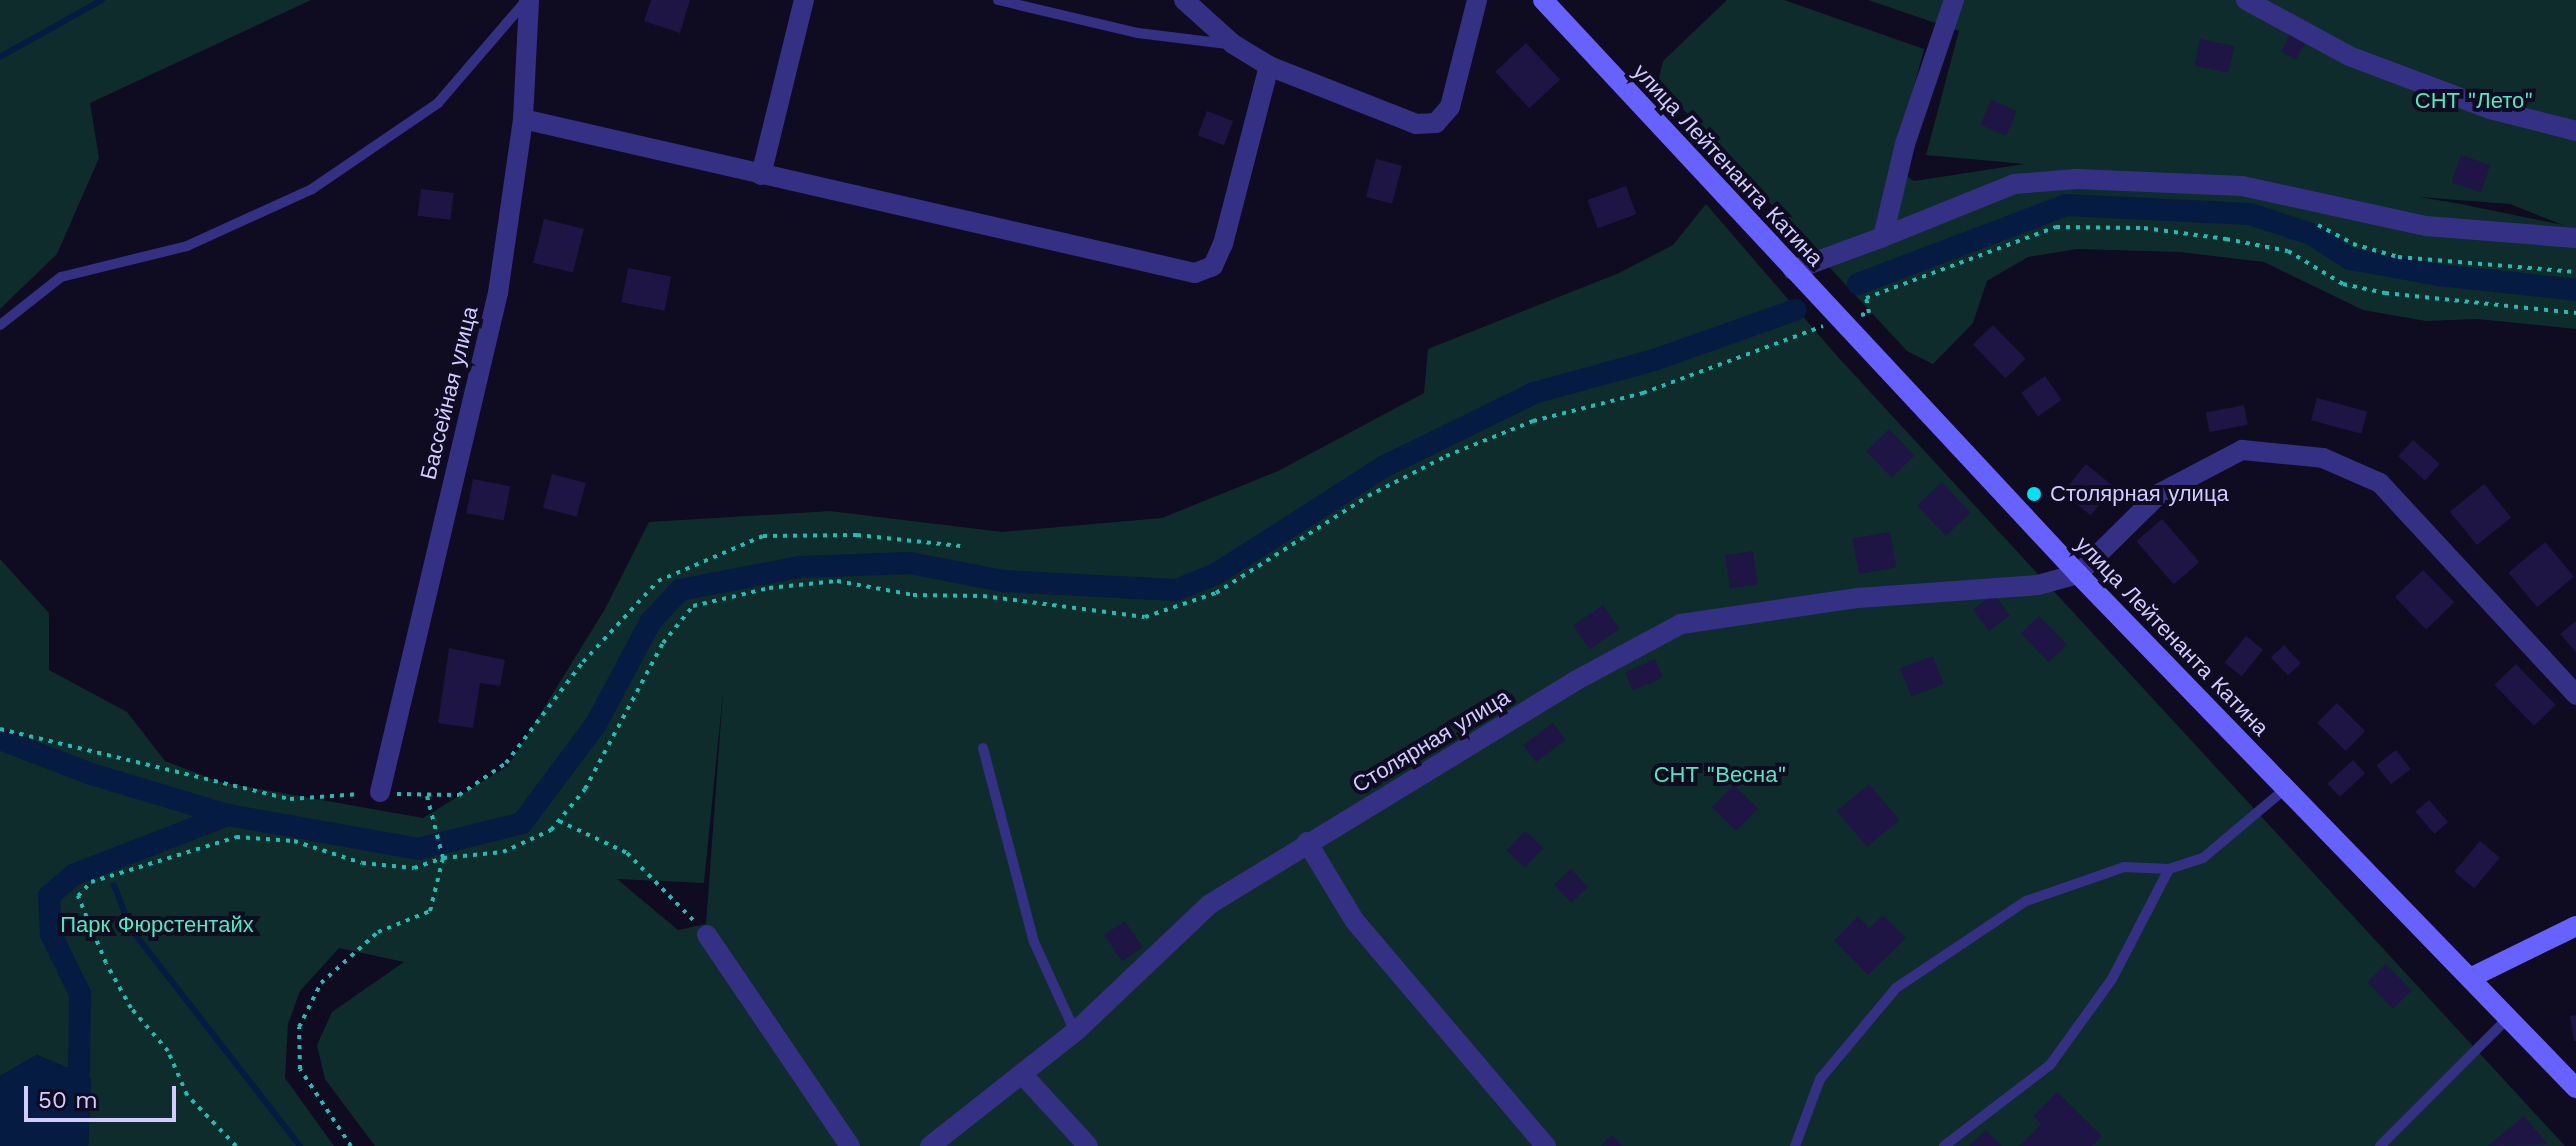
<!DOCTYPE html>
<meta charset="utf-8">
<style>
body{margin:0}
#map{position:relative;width:2576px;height:1146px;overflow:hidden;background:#0f0b21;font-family:"Work Sans",sans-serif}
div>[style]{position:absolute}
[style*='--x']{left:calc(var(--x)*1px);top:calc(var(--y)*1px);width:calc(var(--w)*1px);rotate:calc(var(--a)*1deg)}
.green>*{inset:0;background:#0e2c2b}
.water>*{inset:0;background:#051b41}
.stream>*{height:6px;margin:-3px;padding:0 3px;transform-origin:3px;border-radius:3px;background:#051b41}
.canal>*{height:22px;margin:-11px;padding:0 11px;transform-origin:11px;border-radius:11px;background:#051b41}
.building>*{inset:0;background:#1e1544;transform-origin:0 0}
.path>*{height:4px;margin-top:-2px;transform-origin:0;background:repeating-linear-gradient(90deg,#22bcb2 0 4px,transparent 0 10px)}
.lane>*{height:10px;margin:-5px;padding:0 5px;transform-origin:5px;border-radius:5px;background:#343185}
.street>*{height:20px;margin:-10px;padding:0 10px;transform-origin:10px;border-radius:10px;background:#343185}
.secondary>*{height:20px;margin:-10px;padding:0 10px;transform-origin:10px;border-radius:10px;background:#6562ff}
.dots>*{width:22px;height:22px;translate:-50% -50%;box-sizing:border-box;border:4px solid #0f0b21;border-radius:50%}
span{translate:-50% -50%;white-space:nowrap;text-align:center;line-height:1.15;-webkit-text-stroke:8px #0f0b21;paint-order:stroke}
.park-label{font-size:22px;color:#4deac1}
.street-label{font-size:22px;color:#d1cbff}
.poi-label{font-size:22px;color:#d1cbff}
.left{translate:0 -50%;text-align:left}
.scale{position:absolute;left:24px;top:1086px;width:152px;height:36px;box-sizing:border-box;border:4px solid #d1cbff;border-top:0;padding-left:10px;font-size:24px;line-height:28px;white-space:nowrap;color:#d1cbff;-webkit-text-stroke:6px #0f0b21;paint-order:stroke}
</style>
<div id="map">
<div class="green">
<div style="clip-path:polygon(0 0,311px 0,90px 103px,99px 158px,57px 254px,0 309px)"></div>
<div style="clip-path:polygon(evenodd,1727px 0,1784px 0,1924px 49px,1893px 167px,1914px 181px,2025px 164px,1926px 155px,1959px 31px,1868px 0,2576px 0,2576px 329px,2477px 319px,2426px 321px,2363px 310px,2264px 262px,2180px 252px,2077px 249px,2028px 257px,1987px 281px,1973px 323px,1933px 364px,1907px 351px,1658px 82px,1663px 61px,1727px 0,2419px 197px,2510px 204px,2563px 225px,2461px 204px,2419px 197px)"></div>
<div style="clip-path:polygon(evenodd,1706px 204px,1837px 356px,2565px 1146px,375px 1146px,325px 1079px,317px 1045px,332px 1012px,404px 962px,339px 948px,300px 991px,288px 1024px,285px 1078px,334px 1146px,88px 1146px,91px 1078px,37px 1055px,0 1076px,0 559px,49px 613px,49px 670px,127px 712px,165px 761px,220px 782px,423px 818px,508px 766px,605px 609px,649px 522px,830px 511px,1002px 532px,1162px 518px,1278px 471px,1424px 393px,1428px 349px,1619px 273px,1673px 245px,1706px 204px,723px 693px,706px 924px,678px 930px,617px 879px,704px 883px,723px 693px)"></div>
</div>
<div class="water">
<div style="clip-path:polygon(37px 1055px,91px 1078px,88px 1146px,0 1146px,0 1076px)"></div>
</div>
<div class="stream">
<div style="--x:0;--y:57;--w:117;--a:-29.2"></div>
<div style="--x:114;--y:885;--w:47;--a:68.9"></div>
<div style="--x:131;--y:929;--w:275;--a:52.1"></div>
</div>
<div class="canal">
<div style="--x:1858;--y:284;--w:222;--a:-20.8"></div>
<div style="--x:2066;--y:205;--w:184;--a:2.8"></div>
<div style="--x:2250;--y:214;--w:64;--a:18.2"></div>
<div style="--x:2311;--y:234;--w:46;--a:32.7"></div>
<div style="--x:2350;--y:259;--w:90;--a:10.2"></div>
<div style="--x:2439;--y:275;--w:138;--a:6.2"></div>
<div style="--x:0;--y:739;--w:94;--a:21.1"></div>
<div style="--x:88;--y:773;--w:146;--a:16.7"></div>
<div style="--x:228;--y:815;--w:193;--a:10.1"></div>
<div style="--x:418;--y:849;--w:107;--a:-14"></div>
<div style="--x:522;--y:823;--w:124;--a:-53.2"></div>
<div style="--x:596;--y:724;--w:117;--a:-61.9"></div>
<div style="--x:651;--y:621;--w:42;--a:-46.9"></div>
<div style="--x:680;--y:590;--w:121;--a:-10.9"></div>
<div style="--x:799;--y:567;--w:111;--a:-2.1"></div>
<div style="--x:910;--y:563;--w:95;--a:11"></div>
<div style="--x:1003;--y:581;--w:173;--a:3"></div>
<div style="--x:1176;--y:590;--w:43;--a:-21.8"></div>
<div style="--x:1216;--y:574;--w:198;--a:-32.6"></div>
<div style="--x:1383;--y:467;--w:168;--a:-26.1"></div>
<div style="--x:1534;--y:393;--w:124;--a:-15.4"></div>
<div style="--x:1654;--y:360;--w:150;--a:-19.5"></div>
<div style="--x:79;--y:1072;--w:78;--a:-89.3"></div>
<div style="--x:80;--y:994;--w:67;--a:-115.8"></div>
<div style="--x:51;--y:934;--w:38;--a:-93"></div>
<div style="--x:49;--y:896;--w:32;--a:-41"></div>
<div style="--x:73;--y:875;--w:166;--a:-21.2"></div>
</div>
<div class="building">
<div style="clip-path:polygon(651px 0,690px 0,680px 33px,644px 21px)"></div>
<div style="left:2291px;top:33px;width:17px;height:21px;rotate:28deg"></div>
<div style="left:2200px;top:39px;width:35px;height:27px;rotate:12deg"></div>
<div style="left:1526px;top:43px;width:50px;height:42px;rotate:47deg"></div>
<div style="left:1991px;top:100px;width:28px;height:27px;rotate:23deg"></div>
<div style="left:1207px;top:111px;width:28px;height:26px;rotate:21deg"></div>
<div style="left:2461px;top:155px;width:31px;height:29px;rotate:19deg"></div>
<div style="left:1376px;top:159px;width:27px;height:39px;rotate:15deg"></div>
<div style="left:1626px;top:186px;width:30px;height:41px;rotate:70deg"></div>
<div style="left:421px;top:189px;width:33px;height:27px;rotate:7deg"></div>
<div style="left:544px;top:219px;width:41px;height:45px;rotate:14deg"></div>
<div style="left:628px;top:268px;width:44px;height:35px;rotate:11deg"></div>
<div style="left:1993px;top:325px;width:47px;height:28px;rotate:46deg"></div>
<div style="left:2045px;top:376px;width:29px;height:29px;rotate:55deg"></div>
<div style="left:2317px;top:398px;width:52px;height:23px;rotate:15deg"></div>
<div style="left:2244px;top:405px;width:20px;height:39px;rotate:79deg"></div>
<div style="left:1889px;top:429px;width:37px;height:32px;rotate:46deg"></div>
<div style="left:2413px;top:440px;width:36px;height:22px;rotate:42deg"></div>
<div style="left:2086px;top:464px;width:36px;height:37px;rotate:39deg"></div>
<div style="left:552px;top:474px;width:35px;height:35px;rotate:15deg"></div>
<div style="left:473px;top:479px;width:38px;height:35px;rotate:11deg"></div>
<div style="left:1942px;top:482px;width:42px;height:34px;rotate:47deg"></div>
<div style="left:2484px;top:484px;width:43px;height:44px;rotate:51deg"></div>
<div style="left:2162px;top:519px;width:57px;height:34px;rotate:49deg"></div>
<div style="left:1890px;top:532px;width:36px;height:38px;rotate:80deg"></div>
<div style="left:2545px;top:542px;width:45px;height:48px;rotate:50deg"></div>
<div style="left:1753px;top:551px;width:34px;height:28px;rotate:82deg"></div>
<div style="left:2423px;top:570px;width:45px;height:39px;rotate:46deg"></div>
<div style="left:1994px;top:594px;width:27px;height:26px;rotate:54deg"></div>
<div style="left:1603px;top:605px;width:29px;height:36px;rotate:56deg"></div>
<div style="left:2039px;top:616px;width:40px;height:25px;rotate:46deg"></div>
<div style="clip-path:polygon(2576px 621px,2576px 652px,2560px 634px)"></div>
<div style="left:2246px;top:636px;width:22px;height:34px;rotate:39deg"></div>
<div style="left:2284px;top:645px;width:25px;height:18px;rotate:47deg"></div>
<div style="clip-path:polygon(449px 648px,505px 660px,500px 686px,480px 683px,473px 728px,438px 723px)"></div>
<div style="left:1933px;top:656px;width:30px;height:35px;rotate:69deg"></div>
<div style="left:1655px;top:659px;width:20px;height:33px;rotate:66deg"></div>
<div style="left:2516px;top:664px;width:57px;height:30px;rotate:46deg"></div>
<div style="left:2337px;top:703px;width:40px;height:28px;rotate:45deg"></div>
<div style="left:1553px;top:723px;width:21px;height:37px;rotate:53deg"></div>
<div style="left:2396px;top:750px;width:24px;height:25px;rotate:52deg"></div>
<div style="left:2353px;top:760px;width:18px;height:35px;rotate:47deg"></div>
<div style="left:1869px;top:784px;width:47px;height:42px;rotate:50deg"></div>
<div style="left:1734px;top:785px;width:34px;height:31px;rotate:45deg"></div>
<div style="left:2429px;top:800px;width:29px;height:18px;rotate:49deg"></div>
<div style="left:1525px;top:831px;width:25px;height:27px;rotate:43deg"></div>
<div style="left:2480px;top:841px;width:26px;height:40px;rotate:40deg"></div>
<div style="left:1571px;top:869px;width:25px;height:23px;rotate:47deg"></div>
<div style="clip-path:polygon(1883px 915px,1906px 938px,1868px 975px,1834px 941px,1858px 916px,1869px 928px)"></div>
<div style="left:1125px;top:921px;width:32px;height:25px;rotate:56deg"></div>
<div style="left:2386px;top:964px;width:37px;height:26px;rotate:46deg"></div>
<div style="clip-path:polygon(2576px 1015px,2576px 1041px,2574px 1041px,2570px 1016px)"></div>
<div style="clip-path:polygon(2057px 1092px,2102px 1136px,2092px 1146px,2019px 1146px,2041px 1124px,2033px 1116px)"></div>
<div style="clip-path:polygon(2524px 1116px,2547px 1144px,2488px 1146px)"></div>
<div style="clip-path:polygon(1986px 1130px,2002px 1146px,1969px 1146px)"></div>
<div style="clip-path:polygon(1612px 1135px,1622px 1146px,1601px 1146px)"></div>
</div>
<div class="path">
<div style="--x:2318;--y:225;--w:40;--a:28"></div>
<div style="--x:2353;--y:244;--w:47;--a:16.1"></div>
<div style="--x:2398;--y:257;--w:179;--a:4.8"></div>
<div style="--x:1861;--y:315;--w:8;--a:-14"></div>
<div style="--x:1869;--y:313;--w:15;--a:-101"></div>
<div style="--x:1866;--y:298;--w:203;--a:-20.5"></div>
<div style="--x:2056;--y:227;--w:88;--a:0.7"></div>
<div style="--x:2144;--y:228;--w:83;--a:7.6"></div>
<div style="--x:2226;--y:239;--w:63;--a:11"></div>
<div style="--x:2288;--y:251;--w:64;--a:31"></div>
<div style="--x:2343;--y:284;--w:43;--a:12.1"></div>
<div style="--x:2385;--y:293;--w:192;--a:6"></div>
<div style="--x:0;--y:729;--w:298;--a:13.6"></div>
<div style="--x:290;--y:799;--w:70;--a:-4.1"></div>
<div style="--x:397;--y:794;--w:62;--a:0.9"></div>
<div style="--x:459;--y:795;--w:57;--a:-34.2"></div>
<div style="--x:506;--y:763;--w:127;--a:-52.7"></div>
<div style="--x:583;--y:662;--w:110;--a:-47.2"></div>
<div style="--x:658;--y:581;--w:114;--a:-23.2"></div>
<div style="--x:763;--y:536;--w:94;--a:-0.6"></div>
<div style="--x:857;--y:535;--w:104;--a:6.1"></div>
<div style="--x:559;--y:821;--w:75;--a:25.2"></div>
<div style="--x:627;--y:853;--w:94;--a:45.4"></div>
<div style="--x:236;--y:1146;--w:71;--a:-133.9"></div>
<div style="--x:187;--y:1095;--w:48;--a:-113.4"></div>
<div style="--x:168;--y:1051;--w:57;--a:-130.7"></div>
<div style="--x:131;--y:1008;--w:51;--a:-119.1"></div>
<div style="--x:106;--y:963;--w:73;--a:-112.7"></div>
<div style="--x:78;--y:896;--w:19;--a:-47"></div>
<div style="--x:91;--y:882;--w:152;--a:-17.2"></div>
<div style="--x:236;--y:837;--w:58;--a:3.9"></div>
<div style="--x:294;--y:841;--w:71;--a:17.9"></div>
<div style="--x:362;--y:863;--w:52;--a:5.5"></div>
<div style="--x:414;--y:868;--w:31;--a:-19"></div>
<div style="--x:443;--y:858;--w:60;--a:-5.7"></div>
<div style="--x:503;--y:852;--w:53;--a:-24.6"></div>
<div style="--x:551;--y:830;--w:53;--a:-50.3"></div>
<div style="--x:585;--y:789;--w:166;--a:-61.9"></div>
<div style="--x:663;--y:643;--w:48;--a:-51"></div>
<div style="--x:693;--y:606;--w:78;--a:-13.3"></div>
<div style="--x:769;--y:588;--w:68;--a:-5.9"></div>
<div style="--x:837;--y:581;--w:77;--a:10.4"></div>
<div style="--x:913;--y:595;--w:70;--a:0.8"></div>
<div style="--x:983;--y:596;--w:163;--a:7.4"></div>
<div style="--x:1145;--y:617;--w:75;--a:-18.7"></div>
<div style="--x:1216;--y:593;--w:180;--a:-32.5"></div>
<div style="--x:1368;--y:496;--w:88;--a:-27.1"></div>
<div style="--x:1446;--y:456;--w:94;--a:-21.9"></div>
<div style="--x:1533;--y:421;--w:114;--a:-14.3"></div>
<div style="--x:1643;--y:393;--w:192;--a:-20.4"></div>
<div style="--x:351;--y:1146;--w:92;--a:-123.5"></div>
<div style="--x:300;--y:1069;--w:42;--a:-91.4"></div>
<div style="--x:299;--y:1027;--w:49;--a:-63.4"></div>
<div style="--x:321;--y:983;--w:76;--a:-41.8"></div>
<div style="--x:378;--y:932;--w:56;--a:-22"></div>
<div style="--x:430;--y:911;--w:55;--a:-76.2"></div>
<div style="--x:443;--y:858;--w:64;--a:-104.5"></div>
</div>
<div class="lane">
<div style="--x:998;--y:0;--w:144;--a:13.3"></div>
<div style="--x:1138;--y:33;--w:90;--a:7"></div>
<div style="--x:0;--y:325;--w:78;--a:-38.2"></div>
<div style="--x:61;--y:277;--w:130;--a:-13.8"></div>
<div style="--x:187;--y:246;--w:137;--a:-24.5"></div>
<div style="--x:312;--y:189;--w:153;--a:-34.3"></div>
<div style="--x:438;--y:103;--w:133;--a:-49.3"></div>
<div style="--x:983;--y:748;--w:201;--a:75.3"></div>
<div style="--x:1034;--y:942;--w:99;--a:65.5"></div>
<div style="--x:1795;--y:1146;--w:72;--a:-69.5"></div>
<div style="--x:1820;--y:1079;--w:119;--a:-50.1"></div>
<div style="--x:1896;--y:988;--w:156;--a:-33.8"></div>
<div style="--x:2026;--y:901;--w:104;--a:-19.1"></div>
<div style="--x:2124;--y:867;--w:45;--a:2.5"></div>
<div style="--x:2169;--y:869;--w:36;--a:-18"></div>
<div style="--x:2203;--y:858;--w:109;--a:-40.1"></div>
<div style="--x:1944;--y:1146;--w:133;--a:-37.4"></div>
<div style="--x:2050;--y:1065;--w:106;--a:-54.2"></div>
<div style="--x:2112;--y:979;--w:124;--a:-62.6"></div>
<div style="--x:2380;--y:1146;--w:181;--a:-45"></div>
</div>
<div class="street">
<div style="--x:1184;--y:0;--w:66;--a:41.9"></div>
<div style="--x:1233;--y:44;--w:42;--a:31.4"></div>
<div style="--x:1269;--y:66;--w:158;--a:21.5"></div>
<div style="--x:1416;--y:124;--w:20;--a:-3"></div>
<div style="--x:1436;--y:123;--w:21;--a:-49"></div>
<div style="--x:1450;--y:107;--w:110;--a:-75.8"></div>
<div style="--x:2246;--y:0;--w:117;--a:28.5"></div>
<div style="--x:2349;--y:56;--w:151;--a:20.6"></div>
<div style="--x:2490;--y:109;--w:89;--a:14.3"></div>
<div style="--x:523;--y:119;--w:689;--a:12.91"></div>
<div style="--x:1195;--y:273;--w:19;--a:-21"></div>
<div style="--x:1213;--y:266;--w:24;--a:-66"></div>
<div style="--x:1223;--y:244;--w:184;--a:-75.5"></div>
<div style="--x:761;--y:175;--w:180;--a:-76.2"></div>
<div style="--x:1883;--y:237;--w:141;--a:-22"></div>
<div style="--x:2014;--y:184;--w:63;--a:-4.5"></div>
<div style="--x:2077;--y:179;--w:165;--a:2.4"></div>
<div style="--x:2242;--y:186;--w:188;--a:12.3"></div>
<div style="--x:2426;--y:226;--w:150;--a:4.6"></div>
<div style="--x:1793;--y:270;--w:96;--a:-20.1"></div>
<div style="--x:1883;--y:237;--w:96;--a:-76.7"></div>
<div style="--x:1905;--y:144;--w:152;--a:-71.2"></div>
<div style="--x:380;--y:792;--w:513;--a:-76.7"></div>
<div style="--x:498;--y:293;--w:176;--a:-81.8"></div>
<div style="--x:523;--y:119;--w:119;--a:-87.1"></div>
<div style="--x:1307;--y:842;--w:91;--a:58.9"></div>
<div style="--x:1354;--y:920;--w:297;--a:49.7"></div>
<div style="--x:707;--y:935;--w:255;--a:55.9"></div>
<div style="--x:1023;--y:1075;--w:96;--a:47.5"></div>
<div style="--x:930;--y:1146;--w:184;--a:-38.2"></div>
<div style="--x:1075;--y:1032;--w:186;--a:-43.5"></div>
<div style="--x:1210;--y:904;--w:428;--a:-31.4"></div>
<div style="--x:1575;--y:681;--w:120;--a:-28.3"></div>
<div style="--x:1681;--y:624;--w:179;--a:-8.4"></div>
<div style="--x:1858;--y:598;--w:180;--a:-4.1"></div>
<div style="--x:2038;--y:585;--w:41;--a:-15.4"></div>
<div style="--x:2078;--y:574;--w:115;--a:-44.6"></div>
<div style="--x:2160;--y:493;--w:93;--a:-27.7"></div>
<div style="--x:2242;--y:450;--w:81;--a:5.6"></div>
<div style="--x:2323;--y:458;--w:62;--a:23.7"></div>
<div style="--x:2380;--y:483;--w:289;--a:47.2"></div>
</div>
<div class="secondary">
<div style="--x:1543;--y:0;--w:785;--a:47.01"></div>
<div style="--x:2078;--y:574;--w:716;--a:45.91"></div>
<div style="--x:2470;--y:978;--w:118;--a:-26.1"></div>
</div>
<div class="dots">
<div style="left:2034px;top:494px;background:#00e0f6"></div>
</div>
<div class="park-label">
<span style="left:2474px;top:101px">СНТ "Лето"</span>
<span style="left:1720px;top:775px">СНТ "Весна"</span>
<span style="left:157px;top:925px">Парк Фюрстентайх</span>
</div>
<div class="street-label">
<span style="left:1728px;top:165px;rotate:47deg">улица Лейтенанта Катина</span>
<span style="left:449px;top:393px;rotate:-76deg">Бассейная улица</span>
<span style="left:2172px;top:636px;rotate:46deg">улица Лейтенанта Катина</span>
<span style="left:1431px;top:741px;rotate:-31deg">Столярная улица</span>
</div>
<div class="poi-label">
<span class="left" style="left:2050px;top:494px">Столярная улица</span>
</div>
<div class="scale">50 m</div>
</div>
